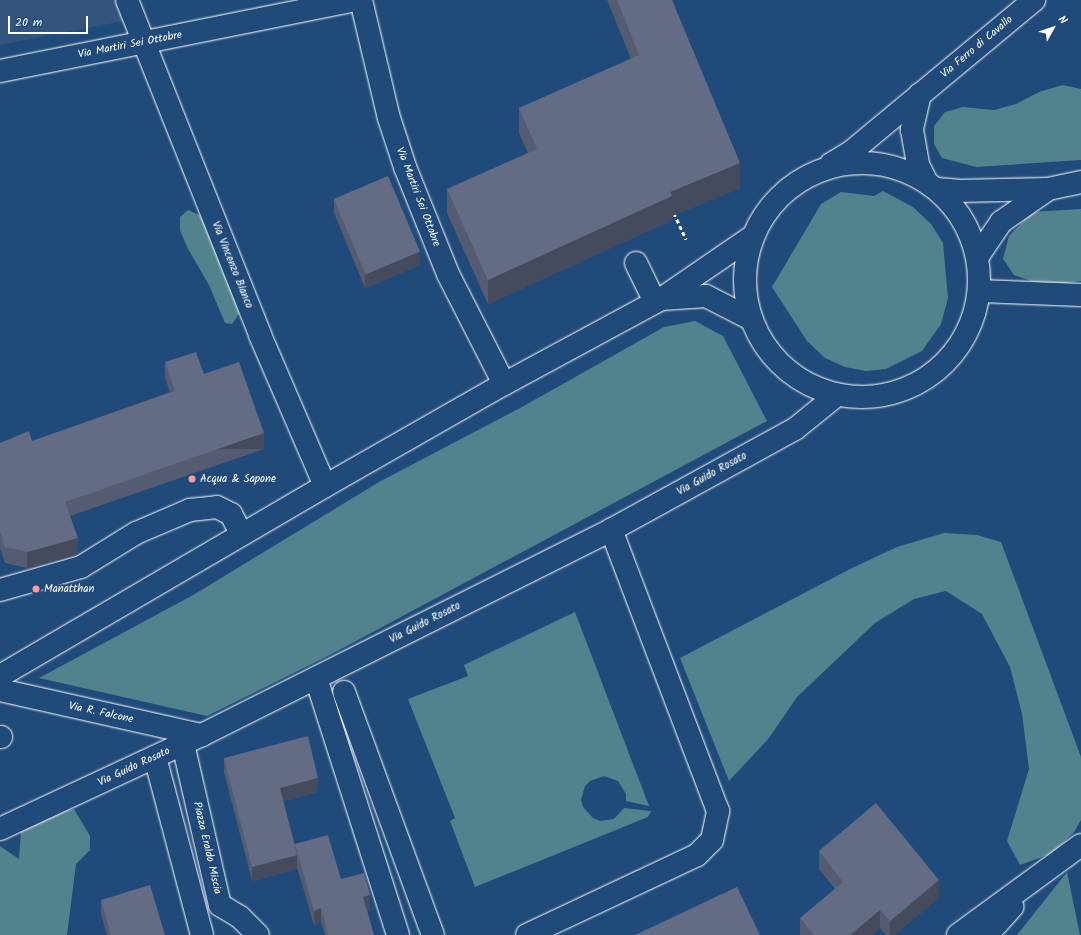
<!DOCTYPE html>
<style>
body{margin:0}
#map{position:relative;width:1081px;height:935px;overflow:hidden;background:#1f4a7a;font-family:Kalam,sans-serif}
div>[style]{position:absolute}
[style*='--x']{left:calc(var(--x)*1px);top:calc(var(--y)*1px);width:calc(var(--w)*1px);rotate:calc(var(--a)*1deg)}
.built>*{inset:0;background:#33547d}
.green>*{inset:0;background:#52828d}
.path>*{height:2.5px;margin-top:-1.25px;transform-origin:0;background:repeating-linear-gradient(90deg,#fff 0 4px,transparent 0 7px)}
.roads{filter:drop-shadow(0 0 1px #fff) drop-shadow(0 0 1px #fff)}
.minor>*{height:22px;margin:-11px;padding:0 11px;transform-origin:11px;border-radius:11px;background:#1f4a7a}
.minor>.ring{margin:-11px;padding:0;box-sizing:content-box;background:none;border:22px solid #1f4a7a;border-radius:50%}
.wall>*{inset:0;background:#555c72}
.shaded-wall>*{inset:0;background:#454b5d;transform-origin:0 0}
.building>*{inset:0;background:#636b85;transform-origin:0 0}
.dots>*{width:11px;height:11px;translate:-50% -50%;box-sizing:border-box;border:2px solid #1f4a7a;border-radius:50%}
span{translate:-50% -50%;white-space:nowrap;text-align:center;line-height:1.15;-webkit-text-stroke:3.5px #1f4a7a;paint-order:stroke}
.street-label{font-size:11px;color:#fff}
.poi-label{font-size:11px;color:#fff}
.left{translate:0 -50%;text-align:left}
.north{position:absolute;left:1033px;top:8px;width:40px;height:40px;-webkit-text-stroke:3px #1f4a7a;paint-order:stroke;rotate:50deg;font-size:11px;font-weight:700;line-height:16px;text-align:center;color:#fff}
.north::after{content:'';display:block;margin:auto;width:14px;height:18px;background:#fff;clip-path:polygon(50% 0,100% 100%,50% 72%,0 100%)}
.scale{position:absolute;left:8px;top:16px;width:80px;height:18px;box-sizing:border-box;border:2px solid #fff;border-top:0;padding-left:5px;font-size:12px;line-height:14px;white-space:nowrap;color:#fff;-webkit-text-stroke:3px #1f4a7a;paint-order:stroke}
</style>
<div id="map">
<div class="built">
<div style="clip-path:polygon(0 0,116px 0,124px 21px,0 45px)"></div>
</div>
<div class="green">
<div style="clip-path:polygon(1063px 85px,1081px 89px,1081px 160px,976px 167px,942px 158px,934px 144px,934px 126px,945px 112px,963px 107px,994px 110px,1016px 104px,1039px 92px)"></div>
<div style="clip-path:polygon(883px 191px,913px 207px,931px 224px,943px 243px,948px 298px,941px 324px,922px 351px,886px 369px,866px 371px,845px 367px,825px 358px,807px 341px,772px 287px,821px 204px,841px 192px,874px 196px)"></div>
<div style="clip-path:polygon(1081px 209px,1081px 281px,1046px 286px,1014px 275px,1003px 259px,1009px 236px,1032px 212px)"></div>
<div style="clip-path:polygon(188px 210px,206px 218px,238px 299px,239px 314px,232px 324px,225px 323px,209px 285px,187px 247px,180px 230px,180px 217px)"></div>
<div style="clip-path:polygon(695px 321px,723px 336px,767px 421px,328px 656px,207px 716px,39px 678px,195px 594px,379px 482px,522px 407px,664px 327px)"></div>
<div style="clip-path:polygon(944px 533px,977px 535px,1001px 542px,1081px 757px,1081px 820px,1074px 832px,1053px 853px,1020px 865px,1007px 841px,1029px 769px,1022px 714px,1010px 667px,982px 614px,946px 591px,914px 599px,875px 623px,797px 697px,769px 738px,729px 781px,680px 658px,852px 568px,897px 547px)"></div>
<div style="clip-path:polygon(575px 612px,649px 806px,626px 801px,626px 794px,618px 781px,604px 776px,590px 781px,585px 786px,581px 800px,583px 807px,593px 818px,600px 821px,614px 819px,624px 808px,651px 811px,648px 817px,475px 887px,450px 821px,455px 818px,408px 699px,468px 676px,464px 665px)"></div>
<div style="clip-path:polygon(74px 809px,90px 836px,90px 850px,76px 864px,67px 935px,0 935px,0 846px,19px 859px,21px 831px,45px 815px)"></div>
<div style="clip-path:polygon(1067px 872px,1080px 935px,1017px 935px)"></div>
</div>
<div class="path">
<div style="--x:674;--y:213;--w:29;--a:65"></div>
</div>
<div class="roads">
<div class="minor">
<div style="--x:127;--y:0;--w:360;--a:68.3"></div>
<div style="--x:260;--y:335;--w:164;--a:66.7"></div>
<div style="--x:361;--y:0;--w:121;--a:76.7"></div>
<div style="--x:389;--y:118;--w:52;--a:71.9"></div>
<div style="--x:405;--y:167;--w:115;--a:68.1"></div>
<div style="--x:448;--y:274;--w:123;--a:63"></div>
<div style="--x:0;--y:71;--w:361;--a:-11.3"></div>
<div style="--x:920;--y:94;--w:37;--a:103"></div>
<div style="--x:912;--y:130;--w:36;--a:80"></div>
<div style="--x:918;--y:165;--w:18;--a:63"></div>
<div class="ring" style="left:745px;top:163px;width:212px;height:212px"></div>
<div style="--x:831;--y:164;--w:23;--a:-31"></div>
<div style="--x:851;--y:152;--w:238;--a:-39.7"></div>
<div style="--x:937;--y:189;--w:21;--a:5"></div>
<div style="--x:958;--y:191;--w:90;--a:-1.3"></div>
<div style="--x:1048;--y:189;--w:34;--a:-12"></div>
<div style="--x:978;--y:256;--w:41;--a:-55.9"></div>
<div style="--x:1001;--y:222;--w:56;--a:-34.8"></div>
<div style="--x:636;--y:263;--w:43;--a:64"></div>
<div style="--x:980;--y:291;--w:101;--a:2.3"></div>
<div style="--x:661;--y:299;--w:45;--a:-3.8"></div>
<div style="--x:706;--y:296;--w:51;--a:27.1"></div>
<div style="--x:0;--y:590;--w:84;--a:-15.9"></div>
<div style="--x:81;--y:567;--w:65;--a:-31.7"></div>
<div style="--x:136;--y:533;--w:59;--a:-23.1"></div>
<div style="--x:190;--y:510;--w:27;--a:-6"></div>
<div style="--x:217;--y:507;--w:16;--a:27"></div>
<div style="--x:231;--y:514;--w:22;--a:63"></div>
<div style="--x:0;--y:676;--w:376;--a:-30.3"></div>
<div style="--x:325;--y:486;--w:206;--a:-29.7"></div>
<div style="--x:504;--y:384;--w:179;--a:-28.4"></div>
<div style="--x:661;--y:299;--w:112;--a:-34.4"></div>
<div style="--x:316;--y:678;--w:270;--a:72.3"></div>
<div style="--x:0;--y:690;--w:207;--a:12.6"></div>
<div style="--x:344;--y:692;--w:259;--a:69.9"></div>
<div style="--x:0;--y:737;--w:1;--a:0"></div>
<div style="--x:183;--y:744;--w:165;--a:77.1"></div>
<div style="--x:220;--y:905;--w:23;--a:31"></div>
<div style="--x:240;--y:917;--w:25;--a:45"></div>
<div style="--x:155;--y:757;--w:184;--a:75.2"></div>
<div style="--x:0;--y:829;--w:223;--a:-25"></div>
<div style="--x:202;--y:735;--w:457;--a:-26.6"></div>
<div style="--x:611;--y:530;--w:210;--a:-28.8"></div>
<div style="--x:795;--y:429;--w:54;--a:-39"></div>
<div style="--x:527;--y:935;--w:188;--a:-25.2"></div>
<div style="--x:697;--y:855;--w:21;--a:-45"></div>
<div style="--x:712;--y:840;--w:30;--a:-78"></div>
<div style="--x:718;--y:811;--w:301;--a:-110.8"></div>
<div style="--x:958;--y:935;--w:152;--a:-36.2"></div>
<div style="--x:987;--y:935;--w:38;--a:-48"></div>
</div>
</div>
<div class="wall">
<div style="clip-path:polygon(607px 0,672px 0,740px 188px,672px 216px,672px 220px,488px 304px,447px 213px,447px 189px,528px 153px,519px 133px,519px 108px,631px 59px)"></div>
<div style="clip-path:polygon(334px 199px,420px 265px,365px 288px,334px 213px)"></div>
<div style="clip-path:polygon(165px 362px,204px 374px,264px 449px,70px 516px,78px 554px,27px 568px,5px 563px,0 548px,0 443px,32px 441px,170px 392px,165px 378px)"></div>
<div style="clip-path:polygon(224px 758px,318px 792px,283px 801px,295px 845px,341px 879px,370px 909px,367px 910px,374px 935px,325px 935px,321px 922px,314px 925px,297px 867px,297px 869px,252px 881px,224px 772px)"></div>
<div style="clip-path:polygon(819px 851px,939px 898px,894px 935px,886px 935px,880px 928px,872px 935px,800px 935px,800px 918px,835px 889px,819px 869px)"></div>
<div style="clip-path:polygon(101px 900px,165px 935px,107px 935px,101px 914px)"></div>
</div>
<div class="shaded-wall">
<div style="clip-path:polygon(740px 163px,740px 188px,672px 216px,672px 220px,488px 304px,488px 280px,670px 192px)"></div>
<div style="clip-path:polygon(420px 251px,420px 265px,365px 288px,365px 274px)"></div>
<div style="left:264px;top:433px;width:16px;height:211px;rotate:90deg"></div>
<div style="clip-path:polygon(78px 538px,78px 554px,27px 568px,27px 552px)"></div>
<div style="clip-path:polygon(318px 778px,318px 792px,280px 802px,280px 788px)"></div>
<div style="clip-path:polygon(297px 855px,297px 869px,252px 881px,252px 867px)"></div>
<div style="clip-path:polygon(939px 880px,939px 898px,894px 935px,890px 935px,890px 921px)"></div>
<div style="clip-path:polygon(370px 895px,370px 909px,363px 911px,363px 897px)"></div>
<div style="clip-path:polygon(321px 908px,321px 922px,314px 925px,314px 911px)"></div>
<div style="clip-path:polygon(880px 910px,880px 928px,872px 935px,850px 935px)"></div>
</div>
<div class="building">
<div style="clip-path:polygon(617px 0,672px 0,740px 163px,670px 192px,672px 196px,488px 280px,447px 189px,537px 149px,519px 108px,639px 55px)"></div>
<div style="left:388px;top:176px;width:82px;height:59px;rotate:67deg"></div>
<div style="clip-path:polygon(196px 352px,204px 374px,239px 362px,264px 433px,65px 502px,78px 538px,27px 552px,5px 547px,0 532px,0 443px,29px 431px,32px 441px,175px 391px,165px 362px)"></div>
<div style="clip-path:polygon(308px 736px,318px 778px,280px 788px,297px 855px,252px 867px,224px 758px)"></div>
<div style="clip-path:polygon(876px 803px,939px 880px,890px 921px,880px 910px,850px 935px,814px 935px,800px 918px,843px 882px,819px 851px)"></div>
<div style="clip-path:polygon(328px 835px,341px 879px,364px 873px,370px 895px,363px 897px,374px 935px,328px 935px,321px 908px,314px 911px,295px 844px)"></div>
<div style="clip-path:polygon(150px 885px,165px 935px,111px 935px,101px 900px)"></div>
<div style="clip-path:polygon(737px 887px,760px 935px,635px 935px)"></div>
</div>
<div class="dots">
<div style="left:192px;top:479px;background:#ff9aa2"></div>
<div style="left:36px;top:589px;background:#ff9aa2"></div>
</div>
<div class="street-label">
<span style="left:130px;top:45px;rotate:-11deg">Via Martiri Sei Ottobre</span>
<span style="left:977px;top:47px;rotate:-40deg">Via Ferro di Cavallo</span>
<span style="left:418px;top:197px;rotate:69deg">Via Martiri Sei Ottobre</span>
<span style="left:232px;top:265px;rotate:68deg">Via Vincenzo Bianco</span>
<span style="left:712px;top:474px;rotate:-29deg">Via Guido Rosato</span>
<span style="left:425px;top:623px;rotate:-27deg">Via Guido Rosato</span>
<span style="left:101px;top:713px;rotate:12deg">Via R. Falcone</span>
<span style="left:134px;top:767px;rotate:-25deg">Via Guido Rosato</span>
<span style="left:207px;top:848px;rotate:77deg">Piazza Eraldo Miscia</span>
</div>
<div class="poi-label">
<span class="left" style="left:200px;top:479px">Acqua &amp; Sapone</span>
<span class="left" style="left:44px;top:589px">Manatthan</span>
</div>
<div class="north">N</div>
<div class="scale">20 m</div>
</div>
